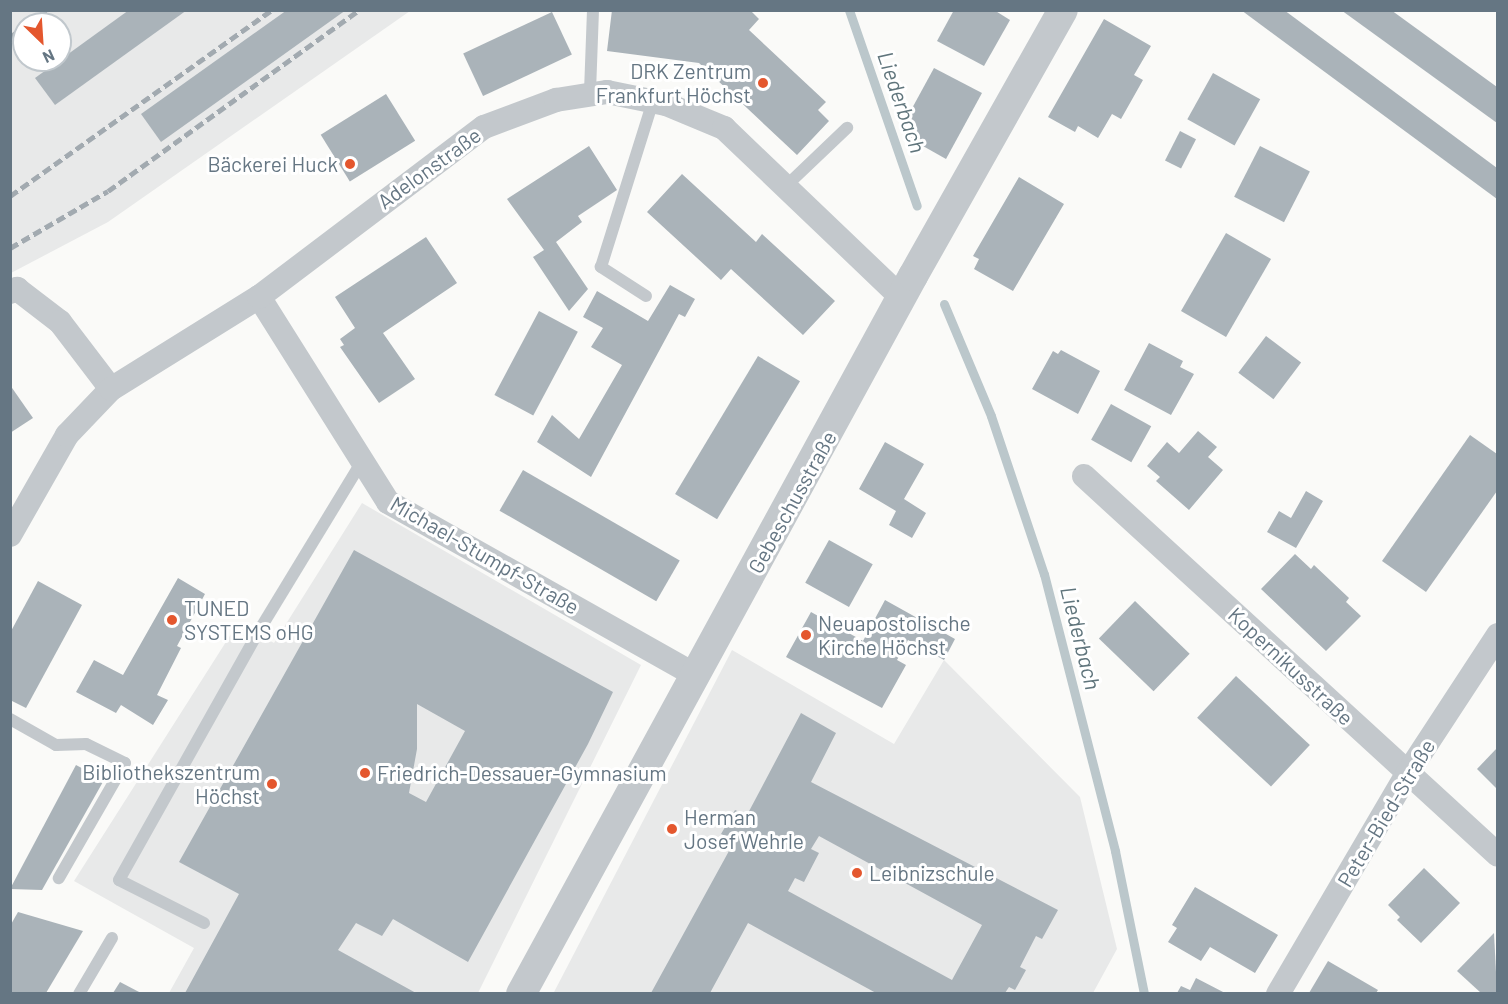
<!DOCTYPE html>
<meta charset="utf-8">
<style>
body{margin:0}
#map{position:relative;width:1508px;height:1004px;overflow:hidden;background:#fafaf8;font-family:Barlow,sans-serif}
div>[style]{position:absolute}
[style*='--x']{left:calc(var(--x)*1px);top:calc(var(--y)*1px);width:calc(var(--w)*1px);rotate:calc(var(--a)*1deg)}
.built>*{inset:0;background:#e8e9e9}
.stream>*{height:9px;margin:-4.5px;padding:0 4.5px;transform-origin:4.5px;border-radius:4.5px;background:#bbc7cb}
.building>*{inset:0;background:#aab3b9;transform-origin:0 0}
.service>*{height:12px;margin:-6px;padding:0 6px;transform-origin:6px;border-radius:6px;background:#c3c8cc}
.minor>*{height:24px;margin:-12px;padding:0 12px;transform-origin:12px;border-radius:12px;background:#c3c8cc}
.tertiary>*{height:30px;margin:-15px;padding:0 15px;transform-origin:15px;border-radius:15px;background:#c3c8cc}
.rail>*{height:4.5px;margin-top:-2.25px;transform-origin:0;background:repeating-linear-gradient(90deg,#a2aab0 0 9px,transparent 0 13.5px)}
.dots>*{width:16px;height:16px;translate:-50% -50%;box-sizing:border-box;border:3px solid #fff;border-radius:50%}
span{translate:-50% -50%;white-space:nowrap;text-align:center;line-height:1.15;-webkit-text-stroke:6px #fff;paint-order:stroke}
.poi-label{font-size:21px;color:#657683}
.right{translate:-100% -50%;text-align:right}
.left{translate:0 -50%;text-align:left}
.street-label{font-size:21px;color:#657683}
.water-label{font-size:22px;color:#60757c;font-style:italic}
.frame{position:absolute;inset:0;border:12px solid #657683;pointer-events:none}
.north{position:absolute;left:12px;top:12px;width:60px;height:60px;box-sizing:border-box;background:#fff;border:2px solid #c1c8cd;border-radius:50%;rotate:155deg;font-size:16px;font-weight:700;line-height:24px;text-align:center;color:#657683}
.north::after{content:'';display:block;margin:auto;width:21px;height:27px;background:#e4572e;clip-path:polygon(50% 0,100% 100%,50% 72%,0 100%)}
</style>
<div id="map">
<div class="built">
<div style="clip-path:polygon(evenodd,10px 11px,410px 11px,108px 222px,11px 273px,10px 11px,24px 24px,60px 24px,60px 60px,24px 60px,24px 24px)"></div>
<div style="clip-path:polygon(362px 503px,641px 665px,478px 993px,169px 993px,194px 948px,74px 881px,238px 623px,274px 643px)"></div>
<div style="clip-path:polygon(732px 650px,894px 744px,944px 660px,1080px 797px,1117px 949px,1093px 993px,553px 994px)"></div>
</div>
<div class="stream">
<div style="--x:849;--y:10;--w:207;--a:70.9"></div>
<div style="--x:944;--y:304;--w:121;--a:67.2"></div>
<div style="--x:991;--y:416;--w:167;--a:71.5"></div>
<div style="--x:1044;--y:574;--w:286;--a:75.6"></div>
<div style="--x:1115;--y:851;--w:146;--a:78.5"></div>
</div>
<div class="building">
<div style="clip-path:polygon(129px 10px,187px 10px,55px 105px,35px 78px)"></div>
<div style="clip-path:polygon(287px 10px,346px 10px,161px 142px,141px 114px)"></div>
<div style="clip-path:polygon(612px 10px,750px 10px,759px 19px,749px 30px,826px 102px,818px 110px,829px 121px,797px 155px,699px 63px,607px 51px)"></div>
<div style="clip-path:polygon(954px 10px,994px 10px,1010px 20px,984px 66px,937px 41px)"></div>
<div style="clip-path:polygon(1241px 10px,1284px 10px,1497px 168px,1497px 199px)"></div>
<div style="clip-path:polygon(1341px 10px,1391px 10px,1497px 87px,1497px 123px)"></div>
<div style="left:552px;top:12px;width:47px;height:98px;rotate:65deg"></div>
<div style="clip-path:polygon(1104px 19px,1151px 46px,1134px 75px,1143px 80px,1121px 119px,1112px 114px,1098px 138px,1078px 126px,1075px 132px,1048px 117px)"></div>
<div style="clip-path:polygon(934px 68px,982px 93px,946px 159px,907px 137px,904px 123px)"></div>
<div style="left:1213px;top:73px;width:54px;height:53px;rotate:29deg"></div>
<div style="left:386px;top:94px;width:55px;height:77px;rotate:58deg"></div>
<div style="left:1180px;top:131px;width:18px;height:33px;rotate:27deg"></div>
<div style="clip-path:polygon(589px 146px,617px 190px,578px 216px,582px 222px,556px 242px,588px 289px,569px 311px,533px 257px,544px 250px,507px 199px)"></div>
<div style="left:1260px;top:146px;width:56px;height:57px;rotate:27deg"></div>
<div style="clip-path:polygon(682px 174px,756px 242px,762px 234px,835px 301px,803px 335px,731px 269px,721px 280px,647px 212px)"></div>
<div style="clip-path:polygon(1019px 177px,1064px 204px,1013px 291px,974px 269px,979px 259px,973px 256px)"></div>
<div style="left:1226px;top:233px;width:52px;height:90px;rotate:30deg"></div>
<div style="clip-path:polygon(426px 237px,457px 283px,383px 333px,415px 379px,379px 403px,340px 347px,344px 345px,340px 339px,355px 328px,335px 297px)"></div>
<div style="clip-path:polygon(670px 285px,695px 299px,685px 317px,679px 314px,591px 477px,537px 442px,552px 415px,579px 439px,622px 365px,591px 347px,603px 328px,583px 317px,597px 291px,648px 321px)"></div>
<div style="left:539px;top:311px;width:44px;height:95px;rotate:28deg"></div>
<div style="left:1266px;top:336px;width:44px;height:46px;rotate:37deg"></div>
<div style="clip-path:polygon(1149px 343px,1183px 361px,1180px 367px,1194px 374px,1171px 415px,1124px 390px)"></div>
<div style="clip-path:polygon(1061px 350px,1100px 371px,1078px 414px,1032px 389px,1053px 351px,1058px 354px)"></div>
<div style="left:758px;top:356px;width:49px;height:161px;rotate:31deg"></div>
<div style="clip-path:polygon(10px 385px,33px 418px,10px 433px)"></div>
<div style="left:1111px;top:404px;width:46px;height:41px;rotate:29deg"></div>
<div style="clip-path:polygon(1198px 431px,1217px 447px,1208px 457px,1223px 470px,1189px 510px,1156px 481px,1160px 477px,1147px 466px,1167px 442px,1179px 453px)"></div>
<div style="clip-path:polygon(1470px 435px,1497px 454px,1497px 491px,1426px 592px,1382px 561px)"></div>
<div style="clip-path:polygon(885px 442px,924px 464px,904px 499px,926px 513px,912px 538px,889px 525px,896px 511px,859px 489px)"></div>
<div style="left:523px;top:470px;width:181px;height:47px;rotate:30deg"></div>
<div style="clip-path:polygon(1306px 491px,1323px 501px,1296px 548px,1267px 532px,1279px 511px,1291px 518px)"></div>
<div style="left:829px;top:540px;width:50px;height:49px;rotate:29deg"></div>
<div style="clip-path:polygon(evenodd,354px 550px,613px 692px,588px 744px,468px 962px,393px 919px,382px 936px,356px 923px,338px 950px,416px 993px,185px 993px,239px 894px,179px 862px,354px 550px,417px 704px,465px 731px,426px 802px,409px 793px,417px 749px,417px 704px)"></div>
<div style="clip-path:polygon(1295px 554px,1311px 569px,1314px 565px,1349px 598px,1346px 602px,1361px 616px,1326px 651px,1261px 589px)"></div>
<div style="clip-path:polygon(178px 578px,205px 594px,177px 646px,181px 648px,157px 695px,168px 700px,153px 725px,121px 705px,116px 713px,76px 692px,94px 660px,123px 675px)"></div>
<div style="clip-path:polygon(38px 581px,82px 605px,26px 708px,10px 700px,10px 633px)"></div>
<div style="clip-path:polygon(885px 600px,955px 639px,944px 660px,908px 640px,897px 660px,906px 665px,882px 708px,786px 657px,811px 612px,863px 641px)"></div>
<div style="left:1135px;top:601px;width:76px;height:52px;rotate:44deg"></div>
<div style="left:1236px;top:676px;width:101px;height:57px;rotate:43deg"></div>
<div style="clip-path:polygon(evenodd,801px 713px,836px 733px,811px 782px,1058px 910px,1042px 939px,1036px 936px,1020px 967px,1026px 970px,1015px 990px,1009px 987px,1005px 993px,876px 993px,748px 923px,710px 993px,651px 993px,735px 840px,721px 834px,735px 810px,747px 815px,801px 713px,819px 836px,982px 925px,952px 980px,788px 891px,795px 878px,804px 882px,819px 853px,811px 849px,819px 836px)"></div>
<div style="clip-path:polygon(1497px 748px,1497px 789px,1477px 769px)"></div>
<div style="clip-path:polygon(76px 765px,104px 780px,42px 890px,10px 889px)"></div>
<div style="clip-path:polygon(1424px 868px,1460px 903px,1421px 943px,1397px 920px,1400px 917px,1388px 905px)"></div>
<div style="clip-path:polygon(1195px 887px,1278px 935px,1255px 973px,1210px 947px,1201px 961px,1168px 942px,1177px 928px,1172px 925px)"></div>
<div style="clip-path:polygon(18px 912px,83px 931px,46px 993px,10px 993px,10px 926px)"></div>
<div style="clip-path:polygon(1494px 933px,1497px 992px,1481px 993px,1457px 971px)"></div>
<div style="clip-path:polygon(1328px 961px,1378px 990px,1376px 993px,1309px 993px)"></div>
<div style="clip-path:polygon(1196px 978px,1225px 993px,1177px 993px,1181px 986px,1190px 990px)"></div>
<div style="clip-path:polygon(120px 982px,141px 993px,113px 993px)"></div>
</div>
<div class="service">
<div style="--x:590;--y:92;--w:82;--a:-87.9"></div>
<div style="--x:785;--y:187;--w:86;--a:-43.6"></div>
<div style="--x:646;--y:296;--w:54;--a:-147.2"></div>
<div style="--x:601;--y:267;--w:174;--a:-72.6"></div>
<div style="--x:10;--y:719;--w:53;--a:29.5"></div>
<div style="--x:56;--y:745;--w:30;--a:-2"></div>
<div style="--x:86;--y:744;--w:43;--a:26"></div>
<div style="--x:125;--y:763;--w:133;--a:119.9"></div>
<div style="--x:204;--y:923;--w:95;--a:-153.2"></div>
<div style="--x:119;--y:880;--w:282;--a:-60.7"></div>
<div style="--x:257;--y:634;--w:202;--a:-58.7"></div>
<div style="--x:79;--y:994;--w:65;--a:-59.5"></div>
</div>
<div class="minor">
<div style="--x:10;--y:292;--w:8;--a:-23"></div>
<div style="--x:17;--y:289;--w:54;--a:37.5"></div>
<div style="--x:60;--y:322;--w:84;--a:52.7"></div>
<div style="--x:259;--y:297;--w:242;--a:57.8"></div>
<div style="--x:388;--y:502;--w:355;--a:29.4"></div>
<div style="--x:1084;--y:476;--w:561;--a:42.47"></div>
<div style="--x:10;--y:535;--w:115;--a:-60.3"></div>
<div style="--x:67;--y:435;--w:64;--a:-46.3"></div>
<div style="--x:111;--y:389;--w:174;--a:-31.9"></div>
<div style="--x:259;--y:297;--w:282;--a:-37.1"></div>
<div style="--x:484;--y:127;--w:77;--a:-20.6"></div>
<div style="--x:556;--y:100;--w:52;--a:-8.9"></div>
<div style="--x:607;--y:92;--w:60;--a:11.5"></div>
<div style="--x:666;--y:104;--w:63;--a:22.5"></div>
<div style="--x:724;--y:128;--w:246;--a:43.7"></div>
<div style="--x:1278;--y:994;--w:255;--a:-59.6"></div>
<div style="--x:1407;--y:774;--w:166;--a:-56.8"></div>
</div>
<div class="tertiary">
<div style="--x:521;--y:994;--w:818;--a:-61.37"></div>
<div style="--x:913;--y:276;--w:305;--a:-60.6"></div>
</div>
<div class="rail">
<div style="--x:28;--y:24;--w:24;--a:-36"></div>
<div style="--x:10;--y:37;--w:17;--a:-36"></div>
<div style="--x:10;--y:196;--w:321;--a:-35.4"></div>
<div style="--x:10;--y:248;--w:113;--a:-30.2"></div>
<div style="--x:108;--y:191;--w:309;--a:-35.8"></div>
</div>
<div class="dots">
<div style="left:763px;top:83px;background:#e4572e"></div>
<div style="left:350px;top:164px;background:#e4572e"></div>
<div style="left:172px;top:620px;background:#e4572e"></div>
<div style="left:806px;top:635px;background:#e4572e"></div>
<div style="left:365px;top:773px;background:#e4572e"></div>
<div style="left:272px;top:784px;background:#e4572e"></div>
<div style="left:672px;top:829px;background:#e4572e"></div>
<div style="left:857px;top:873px;background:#e4572e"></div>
</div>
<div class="poi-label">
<span class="right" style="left:751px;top:83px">DRK Zentrum<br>Frankfurt Höchst</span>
<span class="right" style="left:338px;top:164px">Bäckerei Huck</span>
<span class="left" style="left:184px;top:620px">TUNED<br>SYSTEMS oHG</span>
<span class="left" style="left:818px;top:635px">Neuapostolische<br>Kirche Höchst</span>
<span class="right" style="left:260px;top:784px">Bibliothekszentrum<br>Höchst</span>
<span class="left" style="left:377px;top:773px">Friedrich-Dessauer-Gymnasium</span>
<span class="left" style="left:684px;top:829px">Herman<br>Josef Wehrle</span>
<span class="left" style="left:869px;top:873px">Leibnizschule</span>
</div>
<div class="street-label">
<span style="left:429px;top:168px;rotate:-36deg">Adelonstraße</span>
<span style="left:792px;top:502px;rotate:-61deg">Gebeschusstraße</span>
<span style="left:485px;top:555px;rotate:30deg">Michael-Stumpf-Straße</span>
<span style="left:1291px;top:666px;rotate:43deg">Kopernikusstraße</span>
<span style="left:1386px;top:813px;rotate:-59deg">Peter-Bied-Straße</span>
</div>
<div class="water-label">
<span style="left:902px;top:102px;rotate:71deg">Liederbach</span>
<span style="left:1081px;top:638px;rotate:76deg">Liederbach</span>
</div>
<div class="frame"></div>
<div class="north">N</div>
</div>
